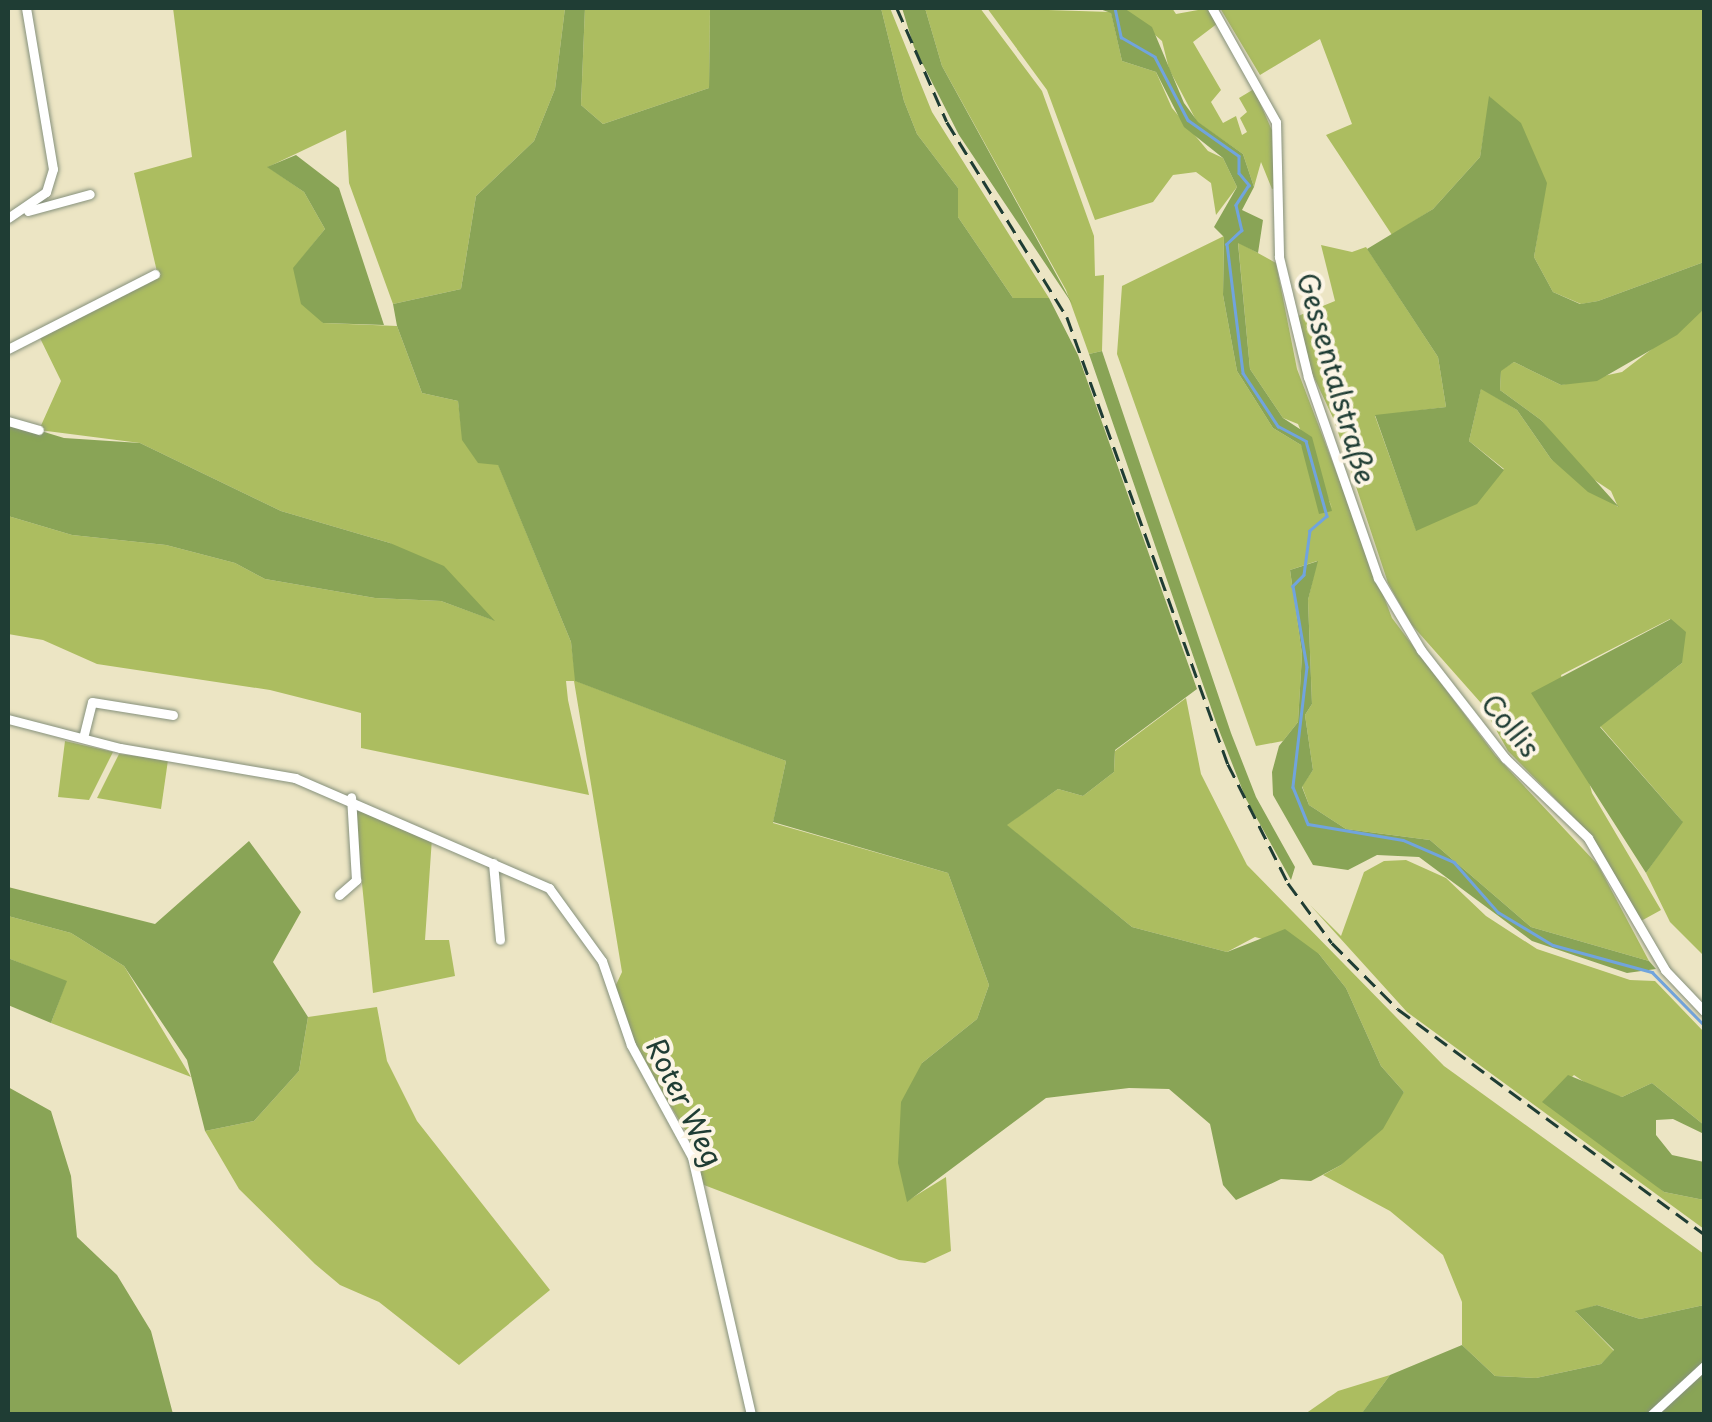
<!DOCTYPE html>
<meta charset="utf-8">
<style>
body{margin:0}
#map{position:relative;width:1712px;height:1422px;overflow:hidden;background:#ece5c4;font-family:"Playpen Sans",sans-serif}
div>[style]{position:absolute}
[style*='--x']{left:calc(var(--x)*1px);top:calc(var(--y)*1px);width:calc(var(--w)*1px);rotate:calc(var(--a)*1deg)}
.green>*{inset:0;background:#acbd60}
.forest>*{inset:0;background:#89a456}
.stream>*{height:2.5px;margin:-1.25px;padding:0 1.25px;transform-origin:1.25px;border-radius:1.25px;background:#71a4dd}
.roads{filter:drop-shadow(0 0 2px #86917c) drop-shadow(0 0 2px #86917c)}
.street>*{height:9px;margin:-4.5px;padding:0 4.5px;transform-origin:4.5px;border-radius:4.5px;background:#fff}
.rail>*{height:2.5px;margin-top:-1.25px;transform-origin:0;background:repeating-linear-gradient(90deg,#1f3d34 0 15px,transparent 0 23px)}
span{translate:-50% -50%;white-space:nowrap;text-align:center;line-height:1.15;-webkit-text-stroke:8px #fcf5e5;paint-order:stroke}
.street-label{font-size:28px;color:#1f3d34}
.frame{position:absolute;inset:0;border:10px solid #1f3d34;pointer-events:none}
</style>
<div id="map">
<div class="green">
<div style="clip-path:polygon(173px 8px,565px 8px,555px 89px,534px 141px,476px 196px,461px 289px,393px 304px,349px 183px,346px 130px,268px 167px,304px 192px,325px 229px,294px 268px,323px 323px,397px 326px,422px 393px,458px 401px,463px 440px,478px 462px,498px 464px,571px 642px,576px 681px,786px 761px,773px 823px,948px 873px,989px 985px,977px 1019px,922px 1063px,907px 1201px,946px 1177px,951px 1251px,925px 1263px,899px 1260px,704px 1185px,688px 1135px,633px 1043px,615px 987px,622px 972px,574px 681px,566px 681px,568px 700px,589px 795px,361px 748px,361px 713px,270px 690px,97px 664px,43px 640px,8px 634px,8px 516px,72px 535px,166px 545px,235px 563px,265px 579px,375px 598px,441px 601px,493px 620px,390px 543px,281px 511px,140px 443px,39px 430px,61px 381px,39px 336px,158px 276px,134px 173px,192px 157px)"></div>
<div style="clip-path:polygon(585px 8px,710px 8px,709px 88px,603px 124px,581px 105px)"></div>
<div style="clip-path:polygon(881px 8px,890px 8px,932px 112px,1049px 298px,1013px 298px,958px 217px,958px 188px,917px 134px,904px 101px)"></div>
<div style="clip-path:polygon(925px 8px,980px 8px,1042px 91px,1094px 236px,1095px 276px,1104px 275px,1102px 351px,1089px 354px,1066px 290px,942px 66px)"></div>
<div style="clip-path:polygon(987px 8px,1111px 12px,1122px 61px,1156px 72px,1172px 108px,1208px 151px,1223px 158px,1237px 187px,1216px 215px,1211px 183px,1196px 172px,1173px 175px,1153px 202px,1095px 220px,1047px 90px)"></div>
<div style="clip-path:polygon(1124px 8px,1172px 8px,1176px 14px,1209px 8px,1218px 23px,1193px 42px,1221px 90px,1211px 102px,1223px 123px,1236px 116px,1242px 135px,1247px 132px,1240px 118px,1247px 112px,1239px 98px,1254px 89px,1274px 135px,1280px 187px,1272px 189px,1261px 162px,1254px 187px,1243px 154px,1197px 122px,1169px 69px,1162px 41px)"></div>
<div style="clip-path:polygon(1220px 8px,1704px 8px,1704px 262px,1598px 301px,1581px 304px,1553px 292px,1534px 257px,1546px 183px,1490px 97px,1480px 157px,1433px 209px,1392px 235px,1326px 135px,1352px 124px,1320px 39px,1260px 75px)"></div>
<div style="clip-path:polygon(1224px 236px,1223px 295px,1237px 371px,1273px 428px,1301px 445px,1332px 508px,1298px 424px,1283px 418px,1250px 369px,1238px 242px,1276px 263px,1297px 369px,1392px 618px,1495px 755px,1598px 865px,1649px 961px,1531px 927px,1430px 840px,1346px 829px,1309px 805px,1302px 786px,1313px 770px,1305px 715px,1312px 704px,1308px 600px,1317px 561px,1290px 570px,1302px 654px,1298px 722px,1283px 741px,1256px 746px,1117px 354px,1122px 286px)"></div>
<div style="clip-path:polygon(1321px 245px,1352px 252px,1366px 247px,1438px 357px,1446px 407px,1375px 416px,1416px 530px,1504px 469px,1469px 441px,1481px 388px,1517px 410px,1551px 459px,1618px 507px,1611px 491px,1584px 473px,1541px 420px,1500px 390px,1501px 370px,1514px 362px,1561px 385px,1622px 372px,1704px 309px,1704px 956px,1670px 922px,1646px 873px,1682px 821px,1600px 726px,1682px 663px,1670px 619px,1561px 675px,1592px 793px,1661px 910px,1641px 921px,1591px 835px,1508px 751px,1481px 703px,1411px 624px,1388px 583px,1334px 420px,1312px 373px,1298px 316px,1335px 301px)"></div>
<div style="clip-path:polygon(1186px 698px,1201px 774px,1247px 865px,1444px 1066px,1704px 1254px,1704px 1305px,1640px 1319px,1597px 1305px,1576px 1312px,1614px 1351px,1601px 1364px,1536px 1378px,1495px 1376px,1462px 1345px,1462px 1302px,1443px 1255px,1390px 1211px,1323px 1175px,1341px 1165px,1404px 1092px,1381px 1066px,1346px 988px,1319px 954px,1255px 937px,1227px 952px,1132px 927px,1006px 825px,1058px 789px,1083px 796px,1114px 772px,1115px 751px)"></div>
<div style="clip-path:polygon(65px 741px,113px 752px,89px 800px,58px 797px)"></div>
<div style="clip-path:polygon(119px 754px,168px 760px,161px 809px,97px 798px)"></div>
<div style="clip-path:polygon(354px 804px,432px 838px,425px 940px,449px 940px,455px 976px,373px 993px)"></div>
<div style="clip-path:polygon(1406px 860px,1446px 878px,1486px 916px,1537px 949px,1630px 980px,1655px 981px,1704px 1032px,1704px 1125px,1652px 1083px,1622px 1097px,1597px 1091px,1574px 1075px,1552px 1096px,1664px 1192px,1704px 1200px,1704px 1229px,1407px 1012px,1310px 905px,1341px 936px,1364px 872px,1384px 861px)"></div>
<div style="clip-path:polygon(8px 916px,71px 933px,124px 966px,191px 1077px,51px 1023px,66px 982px,8px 958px)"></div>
<div style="clip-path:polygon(377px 1007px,387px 1061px,417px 1121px,550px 1290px,459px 1365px,379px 1302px,340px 1285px,315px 1264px,239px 1189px,205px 1131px,254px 1121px,299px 1071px,308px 1017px)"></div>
<div style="clip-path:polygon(1390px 1375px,1363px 1412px,1372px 1414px,1305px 1414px,1338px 1391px)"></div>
</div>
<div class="forest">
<div style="clip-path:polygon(565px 8px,585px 8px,581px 105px,603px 124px,709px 88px,710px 8px,881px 8px,904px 101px,917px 134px,958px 188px,958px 217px,1013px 298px,1049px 298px,1078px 355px,1197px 689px,1115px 750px,1114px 772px,1083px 796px,1058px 789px,1007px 825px,1132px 927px,1227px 952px,1285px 929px,1319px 954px,1346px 988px,1381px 1066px,1404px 1092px,1383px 1129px,1341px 1165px,1311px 1181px,1281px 1179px,1236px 1200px,1223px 1185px,1210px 1124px,1169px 1089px,1129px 1088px,1046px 1098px,907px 1202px,898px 1163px,901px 1102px,922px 1063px,977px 1019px,989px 985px,948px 873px,773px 822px,786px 761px,575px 681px,571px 642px,498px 465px,478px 463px,462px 440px,458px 401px,422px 393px,397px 326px,393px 304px,461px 289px,476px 196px,534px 141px,555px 89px)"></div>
<div style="clip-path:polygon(902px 8px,925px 8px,942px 66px,1073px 305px,959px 135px,914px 47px)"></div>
<div style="clip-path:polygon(1097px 8px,1124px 8px,1152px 27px,1184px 103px,1198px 122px,1243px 154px,1254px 187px,1242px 210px,1263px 220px,1258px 253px,1238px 243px,1250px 369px,1283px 418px,1312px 437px,1332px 511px,1319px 514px,1301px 445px,1273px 428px,1237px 371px,1223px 295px,1224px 237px,1214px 227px,1237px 187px,1223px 158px,1184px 127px,1156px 72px,1122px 61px,1111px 13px)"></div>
<div style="clip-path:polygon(1489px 96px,1521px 123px,1547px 183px,1534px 257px,1553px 292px,1580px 304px,1598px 301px,1704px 262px,1704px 309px,1677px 335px,1597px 381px,1561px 385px,1514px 362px,1501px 371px,1500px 390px,1541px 420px,1619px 507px,1588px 492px,1551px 459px,1517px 410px,1481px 389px,1469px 441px,1504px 470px,1477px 504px,1416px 531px,1375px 415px,1446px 407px,1438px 357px,1367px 249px,1433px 209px,1480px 157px)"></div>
<div style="clip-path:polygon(296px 155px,339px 188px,384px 325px,323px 323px,301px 304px,293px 268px,325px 229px,304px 192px,267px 167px)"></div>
<div style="clip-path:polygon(1102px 351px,1231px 733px,1256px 797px,1295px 867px,1291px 880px,1246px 799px,1217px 725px,1089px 354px)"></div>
<div style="clip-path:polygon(8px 421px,64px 438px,140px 443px,281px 511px,390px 543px,444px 566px,495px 621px,441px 601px,375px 598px,265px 579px,235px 563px,166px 545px,72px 535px,8px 516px)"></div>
<div style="clip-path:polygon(1318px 561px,1308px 600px,1312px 704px,1305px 715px,1313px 770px,1302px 787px,1309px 805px,1346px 829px,1430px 840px,1531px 927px,1649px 961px,1656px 969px,1627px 973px,1532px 941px,1419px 857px,1377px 855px,1348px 870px,1313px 865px,1273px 795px,1272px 772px,1279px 746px,1298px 722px,1302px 654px,1290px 570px)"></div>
<div style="clip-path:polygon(1671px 619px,1686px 632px,1682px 663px,1600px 727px,1683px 822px,1646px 873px,1531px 693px)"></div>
<div style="clip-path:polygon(249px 841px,301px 912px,273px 962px,308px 1017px,299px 1071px,254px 1121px,205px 1131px,187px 1060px,124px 966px,71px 933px,8px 916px,8px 887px,155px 924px)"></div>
<div style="clip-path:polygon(8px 958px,67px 981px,51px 1023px,8px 1005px)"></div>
<div style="clip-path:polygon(1568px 1075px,1622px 1097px,1652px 1083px,1704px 1125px,1704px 1134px,1673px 1119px,1656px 1120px,1656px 1135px,1672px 1155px,1704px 1162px,1704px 1200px,1664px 1192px,1542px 1102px)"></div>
<div style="clip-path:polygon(8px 1087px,51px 1111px,71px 1176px,77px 1237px,117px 1275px,151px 1331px,173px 1414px,8px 1414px)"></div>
<div style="clip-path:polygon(1597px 1305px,1640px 1319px,1704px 1305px,1704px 1414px,1362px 1413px,1390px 1375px,1462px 1345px,1495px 1376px,1536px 1378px,1601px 1364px,1614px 1350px,1575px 1311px)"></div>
</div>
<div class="stream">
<div style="--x:1115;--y:8;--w:30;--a:78"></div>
<div style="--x:1121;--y:37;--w:39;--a:30"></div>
<div style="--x:1155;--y:57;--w:71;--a:62.4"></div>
<div style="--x:1188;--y:120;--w:62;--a:35.2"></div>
<div style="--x:1239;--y:156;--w:17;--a:90"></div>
<div style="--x:1239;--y:173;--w:16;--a:50"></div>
<div style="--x:1249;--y:185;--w:24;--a:123"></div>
<div style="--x:1236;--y:205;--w:26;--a:77"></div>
<div style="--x:1242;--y:230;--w:21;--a:137"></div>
<div style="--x:1227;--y:244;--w:130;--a:82.9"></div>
<div style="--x:1243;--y:373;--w:64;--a:56.6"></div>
<div style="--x:1278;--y:426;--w:32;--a:28"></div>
<div style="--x:1306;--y:441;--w:78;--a:74.4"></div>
<div style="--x:1327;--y:516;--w:23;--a:139"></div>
<div style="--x:1310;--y:531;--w:44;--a:97.8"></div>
<div style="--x:1304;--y:575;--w:16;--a:135"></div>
<div style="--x:1293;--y:586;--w:82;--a:80.2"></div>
<div style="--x:1307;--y:667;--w:121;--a:96.7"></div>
<div style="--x:1293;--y:787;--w:40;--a:68"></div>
<div style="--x:1308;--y:824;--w:96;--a:9.6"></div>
<div style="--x:1403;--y:840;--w:56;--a:23.3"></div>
<div style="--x:1454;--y:862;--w:67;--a:48.7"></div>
<div style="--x:1498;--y:912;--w:64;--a:31"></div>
<div style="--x:1553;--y:945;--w:103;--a:15.3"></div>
<div style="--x:1652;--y:972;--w:74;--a:45.5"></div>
</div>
<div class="roads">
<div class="street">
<div style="--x:1212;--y:8;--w:131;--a:60.7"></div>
<div style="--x:1276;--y:122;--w:135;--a:88.7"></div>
<div style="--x:1279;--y:257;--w:123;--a:76.4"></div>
<div style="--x:1308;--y:377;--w:213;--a:70.8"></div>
<div style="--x:1378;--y:578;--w:84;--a:59.2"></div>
<div style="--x:1421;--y:650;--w:137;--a:52.1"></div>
<div style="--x:1505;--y:758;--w:115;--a:43.9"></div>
<div style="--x:1588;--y:838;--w:153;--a:59.7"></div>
<div style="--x:1665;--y:970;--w:57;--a:46.4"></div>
<div style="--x:28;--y:211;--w:64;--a:-15.3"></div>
<div style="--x:8;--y:218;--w:46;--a:-34.4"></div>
<div style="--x:46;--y:192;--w:24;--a:-73"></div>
<div style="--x:53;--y:169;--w:163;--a:-99.5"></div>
<div style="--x:8;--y:349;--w:165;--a:-27"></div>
<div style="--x:8;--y:421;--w:32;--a:16"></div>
<div style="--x:8;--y:719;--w:116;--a:14.5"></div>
<div style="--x:120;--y:748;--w:178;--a:9.7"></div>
<div style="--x:295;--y:778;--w:277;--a:23.4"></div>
<div style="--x:549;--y:888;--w:90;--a:54"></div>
<div style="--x:602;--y:961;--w:89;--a:71"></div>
<div style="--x:631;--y:1045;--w:128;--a:61.4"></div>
<div style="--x:692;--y:1157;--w:264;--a:77.1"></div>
<div style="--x:83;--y:738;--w:37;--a:-76"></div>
<div style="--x:92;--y:702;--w:82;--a:9.1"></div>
<div style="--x:493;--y:863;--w:77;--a:84.8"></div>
<div style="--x:339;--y:895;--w:23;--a:-41"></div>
<div style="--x:356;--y:880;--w:83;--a:-93.4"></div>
<div style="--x:1652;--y:1414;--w:71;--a:-42.7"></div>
</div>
</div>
<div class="rail">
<div style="--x:897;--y:8;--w:124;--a:66.3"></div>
<div style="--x:947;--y:122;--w:229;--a:58.4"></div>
<div style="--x:1067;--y:317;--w:475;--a:70.2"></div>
<div style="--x:1228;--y:764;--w:133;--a:63.2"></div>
<div style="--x:1288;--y:883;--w:74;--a:53.7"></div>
<div style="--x:1332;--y:943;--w:93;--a:45"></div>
<div style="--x:1398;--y:1009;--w:380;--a:36.3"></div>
</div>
<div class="street-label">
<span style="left:1337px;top:378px;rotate:74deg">Gessentalstraße</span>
<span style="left:1511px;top:725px;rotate:50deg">Collis</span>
<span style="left:685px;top:1102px;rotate:64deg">Roter Weg</span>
</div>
<div class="frame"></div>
</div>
